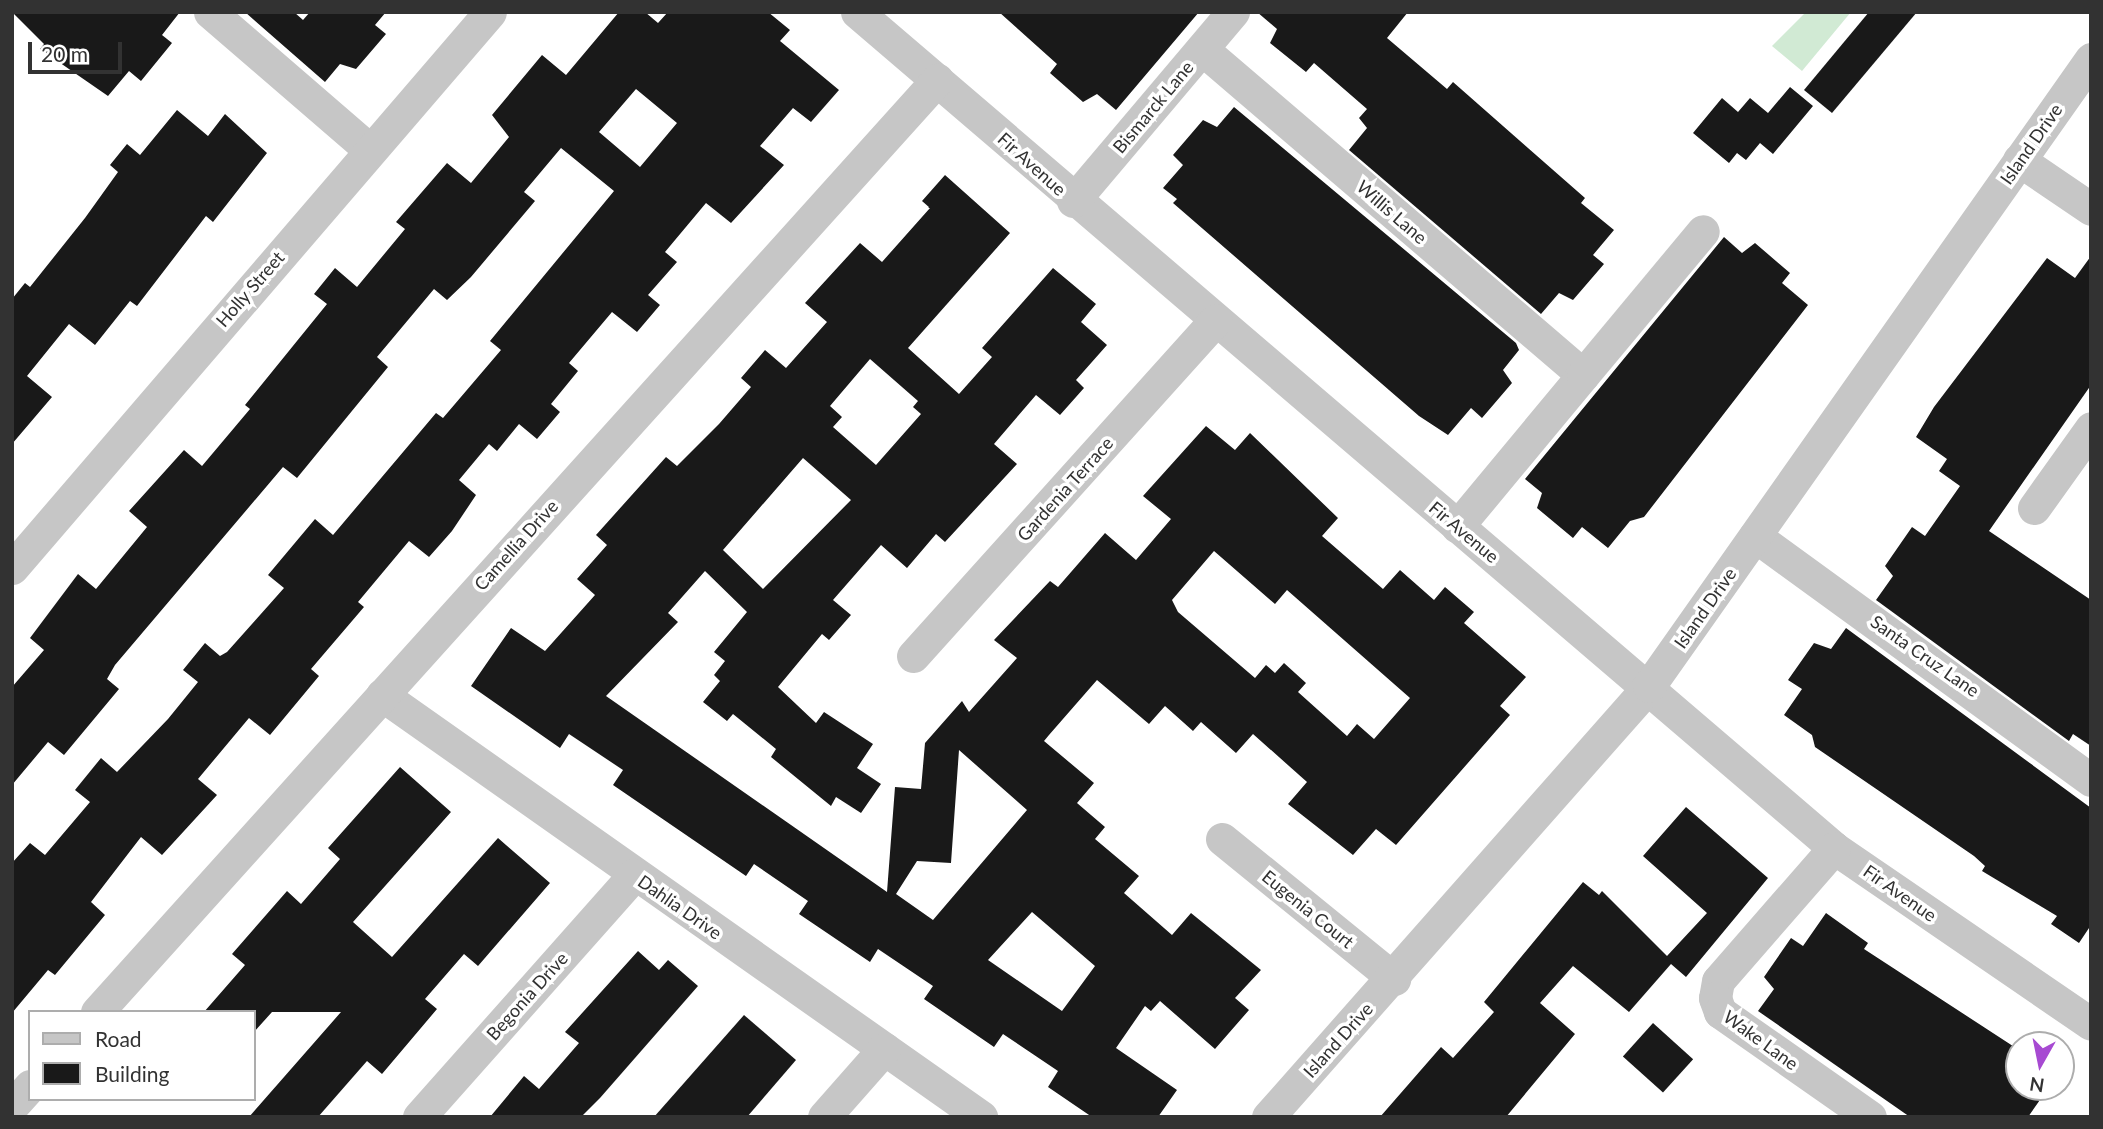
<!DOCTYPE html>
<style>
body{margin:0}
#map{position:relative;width:2103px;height:1129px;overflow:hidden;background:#fff;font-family:Lato,sans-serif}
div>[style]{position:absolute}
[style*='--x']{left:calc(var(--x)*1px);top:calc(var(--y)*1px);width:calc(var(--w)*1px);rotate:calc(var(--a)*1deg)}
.water>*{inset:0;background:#d1ead4}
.building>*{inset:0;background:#191919;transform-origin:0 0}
.minor>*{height:33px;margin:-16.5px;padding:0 16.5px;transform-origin:16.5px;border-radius:16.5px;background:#c6c6c6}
span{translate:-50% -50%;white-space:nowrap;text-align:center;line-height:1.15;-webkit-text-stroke:7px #fff;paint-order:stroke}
.street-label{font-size:18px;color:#323232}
.frame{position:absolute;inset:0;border:14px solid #323232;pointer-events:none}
.legend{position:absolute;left:28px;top:1010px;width:228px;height:91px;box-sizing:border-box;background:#fff;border:2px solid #adadad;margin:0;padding:9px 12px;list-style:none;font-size:21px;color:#323232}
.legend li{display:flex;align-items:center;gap:14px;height:35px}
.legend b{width:35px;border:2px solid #adadad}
.north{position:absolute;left:2005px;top:1031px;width:70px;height:70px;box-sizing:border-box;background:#fff;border:2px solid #adadad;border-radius:50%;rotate:189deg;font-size:19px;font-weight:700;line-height:28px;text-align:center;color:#323232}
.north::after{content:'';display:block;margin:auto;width:24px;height:32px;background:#a74ad2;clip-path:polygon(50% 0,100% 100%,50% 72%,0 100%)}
.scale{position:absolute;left:28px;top:42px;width:94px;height:32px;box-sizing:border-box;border:4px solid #323232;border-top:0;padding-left:9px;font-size:21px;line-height:24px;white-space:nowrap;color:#323232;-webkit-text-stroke:5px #fff;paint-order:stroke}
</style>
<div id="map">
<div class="water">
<div style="clip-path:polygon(1806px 12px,1851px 12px,1802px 71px,1772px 46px)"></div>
</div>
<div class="building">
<div style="clip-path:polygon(12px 12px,180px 12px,162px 35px,172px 43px,141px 81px,129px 71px,108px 96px,40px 49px,44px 44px)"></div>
<div style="clip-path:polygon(245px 12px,294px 12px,303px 20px,310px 12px,386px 12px,375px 25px,386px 34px,356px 69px,340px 64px,325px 82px)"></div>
<div style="clip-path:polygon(evenodd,619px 12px,645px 12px,658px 23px,668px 12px,768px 12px,790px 30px,780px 41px,839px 90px,811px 122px,793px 108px,760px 146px,784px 165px,731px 223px,706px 203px,665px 252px,677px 262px,648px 295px,660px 305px,637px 332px,612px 312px,569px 363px,578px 371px,551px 404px,560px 412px,537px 439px,519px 424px,497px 451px,489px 444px,459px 480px,476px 495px,452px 531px,429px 557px,409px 541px,358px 602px,364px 607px,311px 669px,319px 676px,270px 735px,249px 718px,198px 779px,217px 795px,162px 855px,141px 837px,91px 902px,105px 915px,55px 975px,48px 970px,12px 1013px,12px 863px,30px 843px,45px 855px,90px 802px,75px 790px,101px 758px,117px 772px,168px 719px,198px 682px,183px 670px,205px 643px,220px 656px,227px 652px,284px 588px,268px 575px,315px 519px,333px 535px,436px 413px,443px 418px,501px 350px,490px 341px,614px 191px,561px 148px,524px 192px,535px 201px,471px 277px,447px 300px,434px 289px,377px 357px,388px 367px,297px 478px,283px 467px,115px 665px,107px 679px,119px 689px,64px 755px,48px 742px,12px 785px,12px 687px,44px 650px,30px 638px,78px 574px,96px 589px,147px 527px,129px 511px,184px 450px,202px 466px,250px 409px,245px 405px,327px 304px,314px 294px,335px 268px,357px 287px,405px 229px,396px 222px,447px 163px,471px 183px,509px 137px,492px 115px,542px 55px,566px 75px,619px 12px,636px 89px,677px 123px,640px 167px,599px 132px,636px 89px)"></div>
<div style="clip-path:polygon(999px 12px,1199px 12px,1116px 110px,1097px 94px,1083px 102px,1050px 73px,1057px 64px)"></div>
<div style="clip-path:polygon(1257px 12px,1408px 12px,1387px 38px,1447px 89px,1453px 82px,1585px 198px,1581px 203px,1614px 230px,1593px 255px,1604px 264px,1573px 300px,1559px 293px,1541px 314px,1349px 150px,1367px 128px,1359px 118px,1367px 109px,1314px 63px,1306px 72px,1270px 43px,1277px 29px)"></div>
<div style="clip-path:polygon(1869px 12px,1917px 12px,1832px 113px,1804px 90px)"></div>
<div style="clip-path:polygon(1790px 87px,1813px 106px,1773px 154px,1760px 143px,1746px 160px,1737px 153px,1729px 163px,1693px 133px,1722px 98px,1738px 112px,1750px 98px,1768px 113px)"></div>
<div style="clip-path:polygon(1234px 107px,1516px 343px,1519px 350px,1503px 370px,1512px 383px,1482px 418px,1471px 408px,1448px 435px,1419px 416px,1173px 203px,1177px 199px,1163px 188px,1183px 165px,1173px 155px,1203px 120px,1217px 127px)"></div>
<div style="clip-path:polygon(177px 110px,208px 136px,225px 114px,267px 153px,213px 222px,206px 216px,137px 306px,130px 301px,95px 345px,69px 324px,27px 376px,52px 397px,12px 444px,12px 299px,25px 283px,30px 287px,85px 218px,118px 172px,110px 165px,127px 144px,140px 155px)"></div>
<div style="clip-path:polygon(evenodd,945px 175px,1010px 233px,908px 348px,959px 394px,992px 357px,982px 348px,1053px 268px,1096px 304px,1081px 322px,1107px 345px,1076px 380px,1084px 388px,1060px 415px,1036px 395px,994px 444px,1017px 464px,945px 542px,936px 534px,907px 568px,881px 545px,833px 600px,851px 615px,829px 640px,822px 634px,778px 687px,816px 723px,824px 712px,873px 744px,857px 768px,881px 784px,861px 813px,836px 797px,831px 806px,771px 757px,776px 749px,733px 714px,727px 721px,703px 702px,720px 681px,714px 675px,725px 661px,714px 652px,747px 612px,705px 571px,668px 613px,678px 622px,606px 696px,887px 892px,895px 787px,921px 789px,925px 743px,962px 701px,969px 712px,1017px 658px,994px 640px,1050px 581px,1058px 587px,1105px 533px,1136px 560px,1171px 519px,1143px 496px,1206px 426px,1235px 450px,1250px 433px,1338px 518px,1322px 536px,1383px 589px,1400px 570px,1434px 600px,1445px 587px,1474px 612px,1464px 623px,1526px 677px,1500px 706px,1510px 715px,1396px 845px,1376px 829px,1353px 855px,1288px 804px,1307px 782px,1253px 734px,1236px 753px,1201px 722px,1193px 731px,1165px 706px,1149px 724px,1097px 680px,1049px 735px,1044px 741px,1094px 783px,1077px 803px,1105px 827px,1095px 839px,1139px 876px,1124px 893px,1172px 935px,1191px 913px,1261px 970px,1235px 998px,1249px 1010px,1215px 1049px,1160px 1001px,1151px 1011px,1145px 1006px,1116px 1048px,1177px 1090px,1158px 1117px,1092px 1117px,1048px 1087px,1058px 1071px,1003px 1034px,994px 1047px,924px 999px,933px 986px,878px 949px,870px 962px,799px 914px,808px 901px,754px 864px,746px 876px,613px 785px,623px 770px,569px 734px,560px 748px,471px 686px,511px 628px,545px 651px,595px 595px,577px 579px,607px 545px,596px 535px,666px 457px,677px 466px,719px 424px,751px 387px,741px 378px,765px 350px,786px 368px,827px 322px,805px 303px,860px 243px,882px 262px,930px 208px,922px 201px,945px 175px,870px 359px,918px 401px,913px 407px,921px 414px,876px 465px,833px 427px,842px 417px,830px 406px,870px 359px,945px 175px,803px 458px,851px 500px,763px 589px,723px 550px,803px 458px,945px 175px,1214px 551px,1275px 604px,1287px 590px,1410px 698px,1374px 739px,1357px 724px,1347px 736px,1298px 692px,1306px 683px,1284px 663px,1275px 673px,1266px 665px,1255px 678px,1178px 612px,1172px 600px,1214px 551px,945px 175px,959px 750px,1027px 810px,933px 920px,896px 894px,917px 861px,951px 863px,959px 750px,945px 175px,1032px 912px,1095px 966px,1062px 1011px,988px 960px,1032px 912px)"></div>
<div style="clip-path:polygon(1724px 237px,1742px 253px,1755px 243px,1790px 273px,1782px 283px,1808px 305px,1644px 517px,1630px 521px,1608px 548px,1582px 527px,1573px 538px,1537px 508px,1542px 493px,1525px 479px)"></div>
<div style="clip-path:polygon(2091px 256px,2091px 385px,1989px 531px,2091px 600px,2091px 746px,2073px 734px,2069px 741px,1876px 600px,1893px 576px,1885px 566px,1912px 527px,1925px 536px,1960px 486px,1939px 471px,1947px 459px,1916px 437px,1934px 407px,2047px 258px,2075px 278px)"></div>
<div style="clip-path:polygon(1846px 628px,2091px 808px,2091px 925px,2079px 943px,2051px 924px,2057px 916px,1982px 871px,1985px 866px,1974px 856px,1815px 747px,1812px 735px,1784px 715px,1802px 689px,1788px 680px,1814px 643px,1831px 649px)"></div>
<div style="clip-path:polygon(400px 767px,451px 812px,353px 922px,392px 957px,498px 838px,550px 883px,478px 966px,464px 954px,425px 999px,437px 1009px,382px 1074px,367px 1061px,318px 1117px,249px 1117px,341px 1012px,272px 1012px,254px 1032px,254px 1012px,204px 1012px,245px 965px,232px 954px,287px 891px,301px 904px,340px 859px,328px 848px)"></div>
<div style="clip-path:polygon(1686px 807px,1768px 878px,1686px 977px,1671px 964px,1629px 1012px,1573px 966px,1540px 1003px,1575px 1034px,1506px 1117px,1380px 1117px,1441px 1047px,1453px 1058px,1494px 1012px,1484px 1002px,1583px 882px,1599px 895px,1602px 891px,1667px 956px,1707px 913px,1643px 856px)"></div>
<div style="clip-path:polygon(1826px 913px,1868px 943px,1864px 949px,2019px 1050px,2019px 1087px,2049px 1087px,2028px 1117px,1910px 1117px,1758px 1011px,1774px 989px,1764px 977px,1791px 938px,1803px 946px)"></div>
<div style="clip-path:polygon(638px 951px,659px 970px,668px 960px,698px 986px,600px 1098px,581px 1117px,490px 1117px,524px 1076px,539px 1089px,579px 1043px,565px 1032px)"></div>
<div style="clip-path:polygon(744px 1015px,796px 1060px,747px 1117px,654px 1117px)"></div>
<div style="left:1653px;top:1023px;width:54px;height:45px;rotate:42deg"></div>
</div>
<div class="minor">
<div style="--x:210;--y:12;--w:211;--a:40.8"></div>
<div style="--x:857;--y:12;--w:1286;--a:40.55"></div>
<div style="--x:1834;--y:848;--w:311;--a:34.4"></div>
<div style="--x:1202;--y:49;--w:501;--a:40.55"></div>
<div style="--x:1583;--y:375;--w:197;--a:129.7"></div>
<div style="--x:2019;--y:160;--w:87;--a:34.2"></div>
<div style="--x:1073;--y:201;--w:248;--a:-49.8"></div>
<div style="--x:1583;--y:375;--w:187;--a:-50.2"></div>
<div style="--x:2034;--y:508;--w:98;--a:-54.5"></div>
<div style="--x:1755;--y:536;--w:415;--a:36"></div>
<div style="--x:12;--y:568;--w:733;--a:-49.31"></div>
<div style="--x:913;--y:656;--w:452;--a:-48"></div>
<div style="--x:382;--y:695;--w:733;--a:35.16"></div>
<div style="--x:1222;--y:839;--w:222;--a:39.1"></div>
<div style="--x:1834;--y:848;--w:176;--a:131.1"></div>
<div style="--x:1718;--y:981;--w:17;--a:100"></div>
<div style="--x:1715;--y:998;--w:15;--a:70"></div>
<div style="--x:1720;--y:1012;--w:183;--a:35"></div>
<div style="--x:97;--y:1012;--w:1255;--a:-47.97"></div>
<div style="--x:12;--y:1106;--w:27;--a:-48"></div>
<div style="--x:419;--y:1117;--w:324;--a:-48.4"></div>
<div style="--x:824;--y:1117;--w:91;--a:-48.6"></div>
<div style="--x:1268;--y:1117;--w:575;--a:-48.52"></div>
<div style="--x:1649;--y:686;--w:767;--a:-54.82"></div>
</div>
<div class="street-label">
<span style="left:1153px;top:107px;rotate:-50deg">Bismarck Lane</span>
<span style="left:2031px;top:144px;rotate:-55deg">Island Drive</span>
<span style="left:1032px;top:164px;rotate:42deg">Fir Avenue</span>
<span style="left:1392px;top:212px;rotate:41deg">Willis Lane</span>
<span style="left:250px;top:289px;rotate:-49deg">Holly Street</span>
<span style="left:1065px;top:489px;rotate:-48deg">Gardenia Terrace</span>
<span style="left:1464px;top:532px;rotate:40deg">Fir Avenue</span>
<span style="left:516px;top:545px;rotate:-48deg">Camellia Drive</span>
<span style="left:1705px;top:608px;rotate:-55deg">Island Drive</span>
<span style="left:1925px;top:656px;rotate:35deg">Santa Cruz Lane</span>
<span style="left:1900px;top:893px;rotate:35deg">Fir Avenue</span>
<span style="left:680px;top:907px;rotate:35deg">Dahlia Drive</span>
<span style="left:1308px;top:909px;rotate:39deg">Eugenia Court</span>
<span style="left:527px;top:996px;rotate:-48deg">Begonia Drive</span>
<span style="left:1338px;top:1040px;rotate:-48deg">Island Drive</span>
<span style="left:1761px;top:1040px;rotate:36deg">Wake Lane</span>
</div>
<div class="frame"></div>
<ul class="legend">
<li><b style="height:9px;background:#c6c6c6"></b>Road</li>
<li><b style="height:19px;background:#191919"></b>Building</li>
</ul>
<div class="north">N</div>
<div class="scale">20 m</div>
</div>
